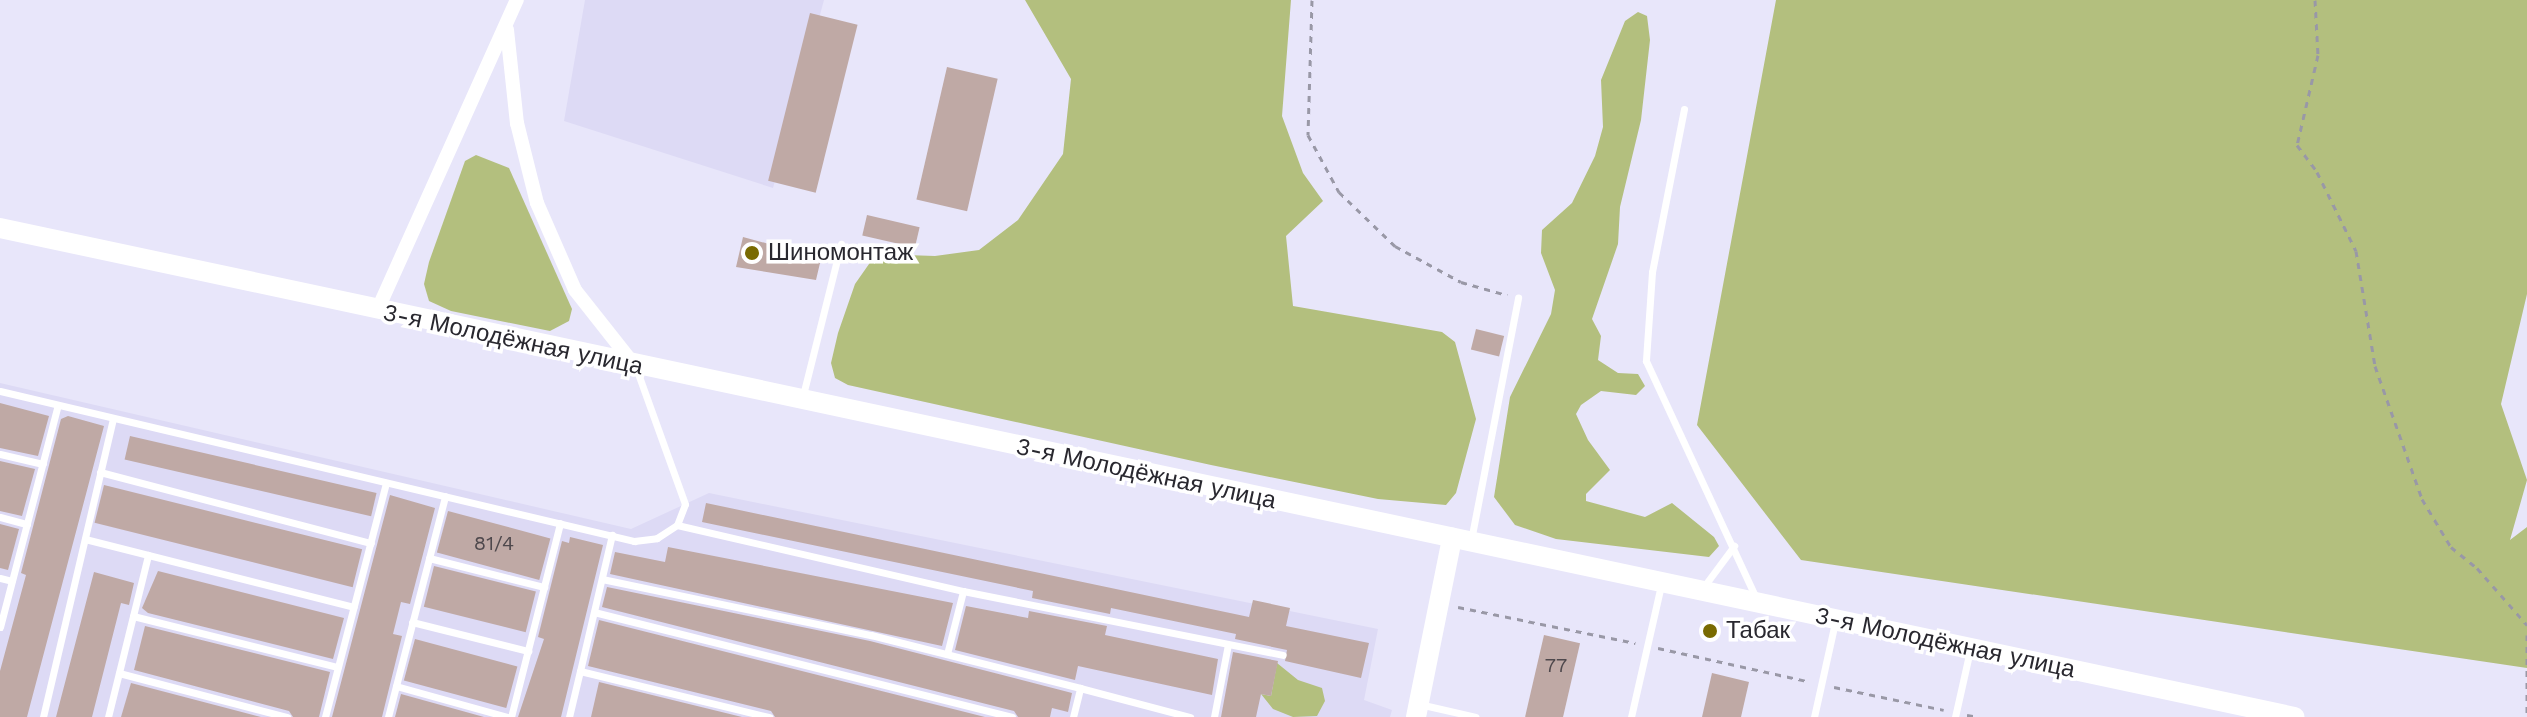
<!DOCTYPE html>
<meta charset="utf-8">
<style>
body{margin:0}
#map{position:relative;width:2527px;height:717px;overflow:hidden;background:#e8e6fa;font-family:"Work Sans",sans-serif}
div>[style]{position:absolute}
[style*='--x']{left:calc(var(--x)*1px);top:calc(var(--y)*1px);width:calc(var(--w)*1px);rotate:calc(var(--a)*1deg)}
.built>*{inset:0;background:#dddaf5}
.green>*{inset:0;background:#b3bf7e}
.building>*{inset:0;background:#bfa9a5;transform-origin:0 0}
.path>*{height:3px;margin-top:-1.5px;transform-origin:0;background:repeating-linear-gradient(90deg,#9998a6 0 6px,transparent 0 12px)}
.service>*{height:7px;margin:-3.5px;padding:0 3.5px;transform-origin:3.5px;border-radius:3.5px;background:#fff}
.minor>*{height:14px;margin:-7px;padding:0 7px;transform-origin:7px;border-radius:7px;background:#fff}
.secondary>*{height:20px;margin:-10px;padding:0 10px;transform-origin:10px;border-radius:10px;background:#fff}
.dots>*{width:22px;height:22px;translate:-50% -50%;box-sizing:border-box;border:4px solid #fff;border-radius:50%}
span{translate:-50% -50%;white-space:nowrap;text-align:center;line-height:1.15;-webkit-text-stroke:7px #fff;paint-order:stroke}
.number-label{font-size:20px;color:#4e484c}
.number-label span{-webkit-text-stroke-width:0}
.poi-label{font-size:24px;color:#29282f}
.left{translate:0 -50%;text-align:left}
.street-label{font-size:24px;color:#29282f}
</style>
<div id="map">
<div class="built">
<div style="clip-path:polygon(585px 0,824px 0,773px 188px,564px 121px)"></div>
<div style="clip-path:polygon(0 383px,631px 529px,709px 493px,1378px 629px,1364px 700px,1392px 710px,1390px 717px,0 717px)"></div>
</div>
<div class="green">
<div style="clip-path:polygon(1025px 0,1291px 0,1282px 116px,1303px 173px,1323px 201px,1286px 236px,1293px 306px,1442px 332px,1455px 342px,1476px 419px,1456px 493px,1446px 505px,1378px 499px,1211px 465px,848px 385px,835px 378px,831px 363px,838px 333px,855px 284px,876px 254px,935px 256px,979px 250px,1018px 220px,1063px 154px,1071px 79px)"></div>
<div style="clip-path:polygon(1776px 0,2527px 0,2527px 294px,2501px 404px,2527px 480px,2510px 540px,2527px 527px,2527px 668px,1801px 560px,1697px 425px)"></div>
<div style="clip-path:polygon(1638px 12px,1647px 16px,1650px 40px,1641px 120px,1620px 207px,1618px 244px,1592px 319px,1601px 336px,1598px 360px,1618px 373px,1638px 374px,1645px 386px,1636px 395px,1601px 391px,1581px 405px,1576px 414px,1588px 440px,1610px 470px,1586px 494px,1586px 501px,1645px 517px,1672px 503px,1714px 537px,1719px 546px,1709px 557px,1556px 539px,1515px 525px,1494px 497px,1510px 397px,1551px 314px,1555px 290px,1541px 253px,1542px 230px,1572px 203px,1595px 156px,1603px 127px,1601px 80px,1625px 21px)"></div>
<div style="clip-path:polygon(476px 155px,509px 168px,572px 309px,569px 321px,550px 331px,451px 311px,429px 301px,424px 284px,429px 262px,465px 161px)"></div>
<div style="clip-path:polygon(1277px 663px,1298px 680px,1322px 688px,1325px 701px,1317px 716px,1293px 717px,1273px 709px,1261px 694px,1271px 696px)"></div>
</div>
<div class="building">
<div style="left:810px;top:13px;width:49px;height:173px;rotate:14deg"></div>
<div style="left:947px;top:67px;width:52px;height:136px;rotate:13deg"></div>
<div style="left:867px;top:215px;width:54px;height:21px;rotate:13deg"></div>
<div style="clip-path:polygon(743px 237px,769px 244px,768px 251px,820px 263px,816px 280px,736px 267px)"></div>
<div style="left:1476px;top:329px;width:29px;height:21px;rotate:14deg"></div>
<div style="clip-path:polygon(0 403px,49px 416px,38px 456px,0 448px)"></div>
<div style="clip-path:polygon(68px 416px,104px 426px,27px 717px,0 717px,0 671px,26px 575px,21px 573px,61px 419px)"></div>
<div style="left:130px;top:436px;width:253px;height:24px;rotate:13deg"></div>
<div style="clip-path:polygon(0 461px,35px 469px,22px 516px,0 511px)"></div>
<div style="left:104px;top:485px;width:266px;height:39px;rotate:14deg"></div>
<div style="clip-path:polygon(390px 495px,435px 508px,410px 604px,401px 602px,393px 634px,402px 636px,382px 717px,332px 717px)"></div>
<div style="clip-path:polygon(706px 503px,1249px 617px,1253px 600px,1290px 608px,1286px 626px,1369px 643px,1361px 678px,1285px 661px,1287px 650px,1235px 639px,1236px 634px,1111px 608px,1110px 614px,1032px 598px,1033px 591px,702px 522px)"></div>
<div style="left:448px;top:511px;width:106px;height:43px;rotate:15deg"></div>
<div style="clip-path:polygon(0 524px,19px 529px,8px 570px,0 568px)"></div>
<div style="clip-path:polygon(570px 537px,603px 545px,561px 717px,518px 717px,544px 639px,538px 637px,562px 541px,569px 543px)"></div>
<div style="clip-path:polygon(668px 547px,953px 603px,942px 646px,610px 574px,615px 552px,665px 562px)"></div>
<div style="left:434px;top:566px;width:105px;height:42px;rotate:14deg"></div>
<div style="clip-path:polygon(158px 571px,344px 618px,333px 659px,148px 613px,142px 608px)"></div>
<div style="clip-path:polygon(94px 572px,134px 583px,129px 605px,121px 603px,92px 717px,56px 717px)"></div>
<div style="clip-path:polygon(607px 587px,870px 641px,1072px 693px,1068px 712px,1052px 708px,1050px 717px,1018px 717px,1014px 711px,602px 607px)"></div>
<div style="clip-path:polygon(966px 606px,1028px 618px,1029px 611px,1107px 626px,1105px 635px,1218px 659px,1212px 695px,1078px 666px,1075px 680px,955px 650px)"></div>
<div style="clip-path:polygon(599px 620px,985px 717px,775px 717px,771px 711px,588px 666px)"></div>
<div style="clip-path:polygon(145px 626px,330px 672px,319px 717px,293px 717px,289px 711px,134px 670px)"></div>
<div style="left:1544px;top:635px;width:37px;height:84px;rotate:13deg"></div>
<div style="left:415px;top:639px;width:106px;height:43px;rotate:15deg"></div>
<div style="clip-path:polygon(1233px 652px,1278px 661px,1271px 696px,1261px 694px,1256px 717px,1221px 717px)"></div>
<div style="clip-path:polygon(1712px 673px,1749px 682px,1741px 717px,1702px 717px)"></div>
<div style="clip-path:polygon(599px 682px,742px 717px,591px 717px)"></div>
<div style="clip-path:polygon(131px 683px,261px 717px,121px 717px)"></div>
<div style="clip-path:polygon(401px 694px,484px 717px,395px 717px)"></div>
</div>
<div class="path">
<div style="--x:1312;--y:0;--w:135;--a:91.7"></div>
<div style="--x:1308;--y:135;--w:65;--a:61.5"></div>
<div style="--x:1339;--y:192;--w:78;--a:44"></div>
<div style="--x:1395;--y:246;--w:75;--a:28.6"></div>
<div style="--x:1461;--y:282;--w:48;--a:15.8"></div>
<div style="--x:2315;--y:0;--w:55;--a:86.9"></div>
<div style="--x:2318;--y:55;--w:92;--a:103.1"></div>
<div style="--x:2297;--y:145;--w:34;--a:53"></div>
<div style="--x:2317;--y:172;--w:88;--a:63.7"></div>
<div style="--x:2356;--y:251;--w:117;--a:80.6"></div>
<div style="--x:2375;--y:366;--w:141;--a:70.5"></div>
<div style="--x:2422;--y:499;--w:56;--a:58.9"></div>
<div style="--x:2451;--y:547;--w:33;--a:39"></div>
<div style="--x:2477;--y:568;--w:76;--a:48.7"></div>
<div style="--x:1458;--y:607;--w:181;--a:11.5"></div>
<div style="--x:2527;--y:635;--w:81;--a:90"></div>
<div style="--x:1658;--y:648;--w:153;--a:12.5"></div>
<div style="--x:1834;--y:687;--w:112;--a:11.8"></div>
<div style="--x:1967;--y:715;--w:12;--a:9"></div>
</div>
<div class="service">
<div style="--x:1684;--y:109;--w:166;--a:101.1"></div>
<div style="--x:1652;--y:272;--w:89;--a:93.9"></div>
<div style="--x:1646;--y:361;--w:261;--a:65.1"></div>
<div style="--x:0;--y:391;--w:652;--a:13.31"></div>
<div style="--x:634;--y:541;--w:23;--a:-7"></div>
<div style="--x:657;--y:538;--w:24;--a:-33"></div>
<div style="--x:677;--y:525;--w:22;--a:-69"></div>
<div style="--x:685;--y:504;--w:145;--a:-109.8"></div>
<div style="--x:803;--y:395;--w:156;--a:-75.9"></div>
<div style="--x:0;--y:454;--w:44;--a:13.1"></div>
<div style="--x:100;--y:472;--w:280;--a:14.7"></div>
<div style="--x:0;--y:517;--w:28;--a:15"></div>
<div style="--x:677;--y:525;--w:294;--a:13"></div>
<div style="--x:963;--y:591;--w:326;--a:11.3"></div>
<div style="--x:85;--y:539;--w:277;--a:14.2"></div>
<div style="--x:1471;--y:540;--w:247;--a:-79"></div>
<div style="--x:429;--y:558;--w:119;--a:14.2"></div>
<div style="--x:0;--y:578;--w:12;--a:14"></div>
<div style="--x:602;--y:579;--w:275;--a:11.8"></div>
<div style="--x:871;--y:635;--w:216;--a:14.2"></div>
<div style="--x:1702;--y:589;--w:54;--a:-53.3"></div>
<div style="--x:594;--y:612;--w:431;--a:14.1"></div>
<div style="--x:133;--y:616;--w:211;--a:14"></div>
<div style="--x:412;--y:622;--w:120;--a:14"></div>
<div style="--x:0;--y:627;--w:229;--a:-75.4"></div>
<div style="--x:947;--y:654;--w:65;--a:-75.7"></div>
<div style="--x:580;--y:671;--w:140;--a:-76.8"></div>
<div style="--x:119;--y:673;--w:174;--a:14.7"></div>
<div style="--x:396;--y:686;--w:116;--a:15.5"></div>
<div style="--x:1419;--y:704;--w:58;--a:12.8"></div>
<div style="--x:43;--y:717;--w:307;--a:-76.8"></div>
<div style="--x:108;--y:717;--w:167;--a:-76.1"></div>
<div style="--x:325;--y:717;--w:242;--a:-75.4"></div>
<div style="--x:388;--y:717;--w:228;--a:-75.5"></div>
<div style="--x:511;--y:717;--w:200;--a:-75.8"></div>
<div style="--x:569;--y:717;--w:47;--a:-76.6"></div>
<div style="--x:580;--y:671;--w:195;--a:13.7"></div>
<div style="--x:1073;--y:717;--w:30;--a:-76"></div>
<div style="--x:1080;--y:688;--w:114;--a:14.8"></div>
<div style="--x:1214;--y:717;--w:74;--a:-79.1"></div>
<div style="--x:1631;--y:717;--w:135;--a:-77.2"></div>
<div style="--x:1814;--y:717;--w:97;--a:-77.5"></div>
<div style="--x:1955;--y:717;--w:69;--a:-77.4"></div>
</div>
<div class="minor">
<div style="--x:507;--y:30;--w:94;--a:83.9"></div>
<div style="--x:517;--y:123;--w:82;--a:76"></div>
<div style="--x:537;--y:203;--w:95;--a:66.4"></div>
<div style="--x:575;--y:290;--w:97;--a:51.7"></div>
<div style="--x:377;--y:311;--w:341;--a:-65.8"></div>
</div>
<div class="secondary">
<div style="--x:0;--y:228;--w:2346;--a:12.03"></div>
<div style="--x:1416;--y:717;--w:183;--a:-78.6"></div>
</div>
<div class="dots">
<div style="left:752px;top:253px;background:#796a01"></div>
<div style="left:1710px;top:631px;background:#796a01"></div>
</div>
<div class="number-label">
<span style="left:494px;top:543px">81/4</span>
<span style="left:1556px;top:665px">77</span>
</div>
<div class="poi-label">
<span class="left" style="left:768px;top:253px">Шиномонтаж</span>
<span class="left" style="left:1726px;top:631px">Табак</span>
</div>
<div class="street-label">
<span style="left:513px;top:340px;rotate:12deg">3-я Молодёжная улица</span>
<span style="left:1146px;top:474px;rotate:12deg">3-я Молодёжная улица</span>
<span style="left:1945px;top:643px;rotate:12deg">3-я Молодёжная улица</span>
</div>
</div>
